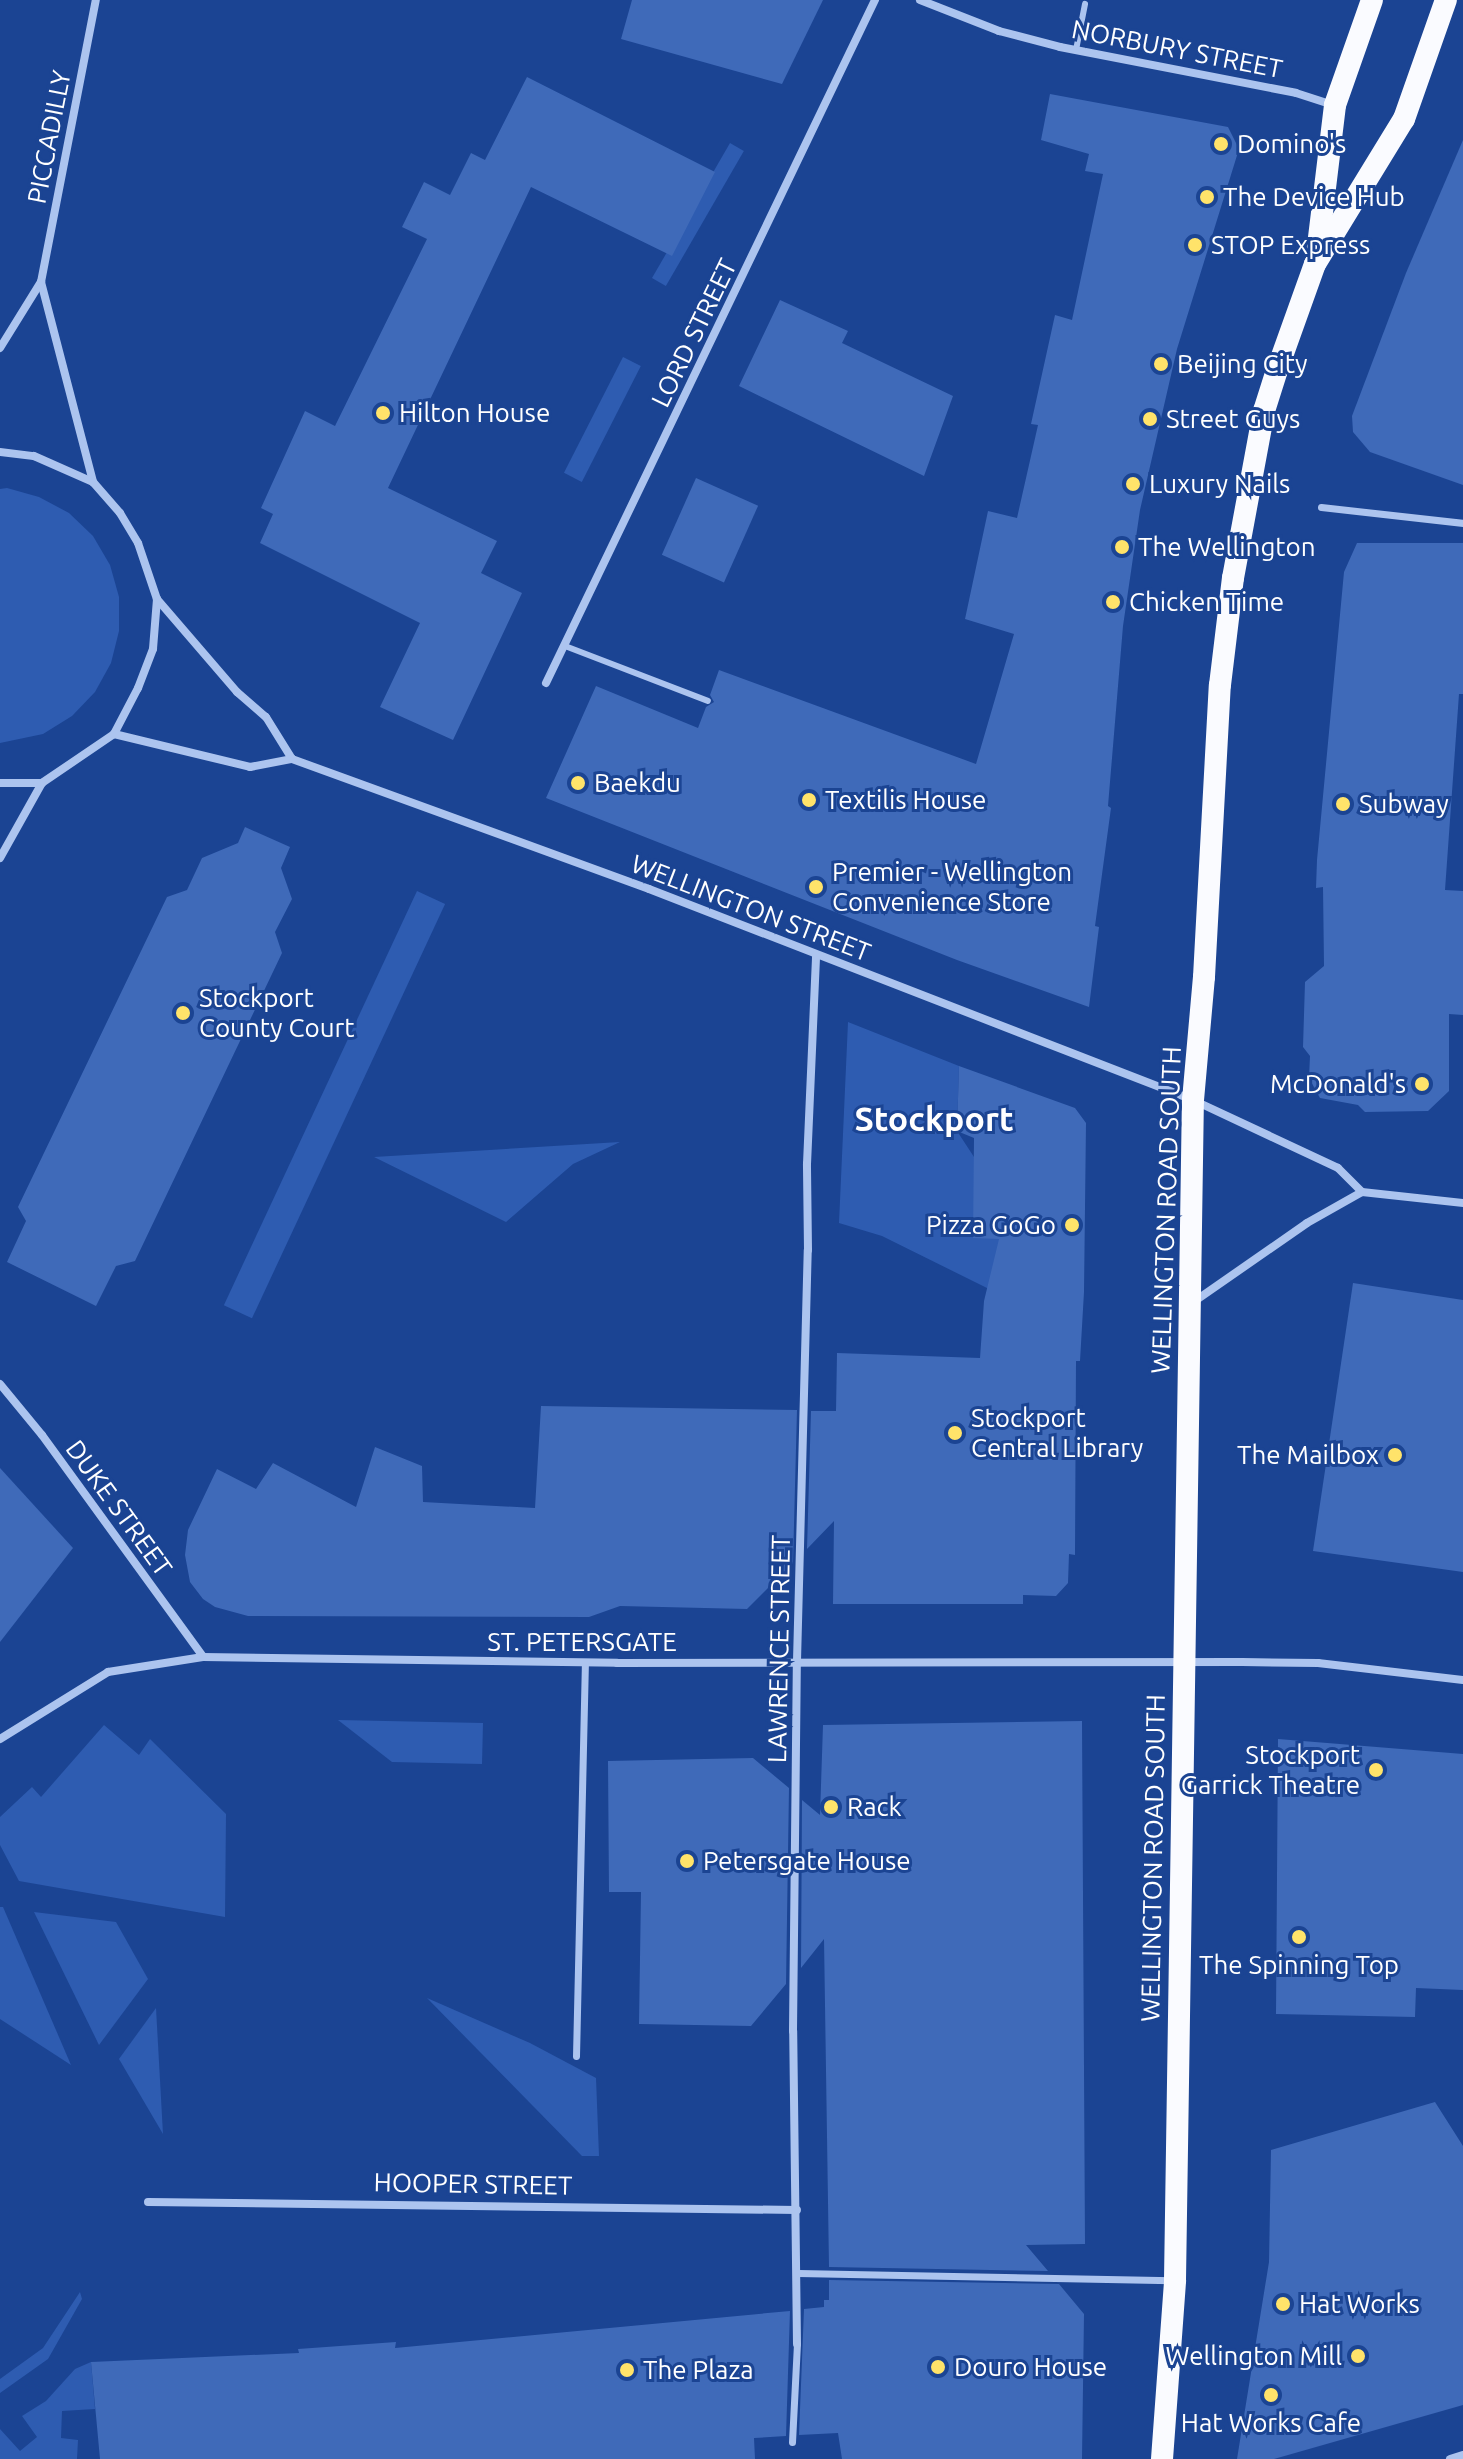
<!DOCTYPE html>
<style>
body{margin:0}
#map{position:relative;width:1463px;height:2459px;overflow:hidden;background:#1b4493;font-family:Ubuntu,sans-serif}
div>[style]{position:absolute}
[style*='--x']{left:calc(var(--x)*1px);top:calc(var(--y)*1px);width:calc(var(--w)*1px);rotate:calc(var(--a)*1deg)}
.green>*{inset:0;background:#2e5cb1;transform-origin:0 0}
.building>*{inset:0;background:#3f6ab9;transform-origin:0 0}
.service>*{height:6px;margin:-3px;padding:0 3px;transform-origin:3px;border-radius:3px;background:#acc4ef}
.pedestrian>*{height:7px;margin:-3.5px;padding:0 3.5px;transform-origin:3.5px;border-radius:3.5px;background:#acc4ef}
.minor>*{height:8px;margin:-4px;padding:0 4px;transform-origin:4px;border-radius:4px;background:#acc4ef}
.trunk>*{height:22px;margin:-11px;padding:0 11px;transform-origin:11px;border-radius:11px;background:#fafbff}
.dots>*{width:22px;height:22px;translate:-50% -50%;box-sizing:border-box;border:4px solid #1b4493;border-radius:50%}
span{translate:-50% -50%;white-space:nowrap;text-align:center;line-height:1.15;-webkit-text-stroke:6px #1b4493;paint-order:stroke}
.street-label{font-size:26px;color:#fff}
.poi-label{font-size:26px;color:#fff}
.left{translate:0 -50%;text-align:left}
.right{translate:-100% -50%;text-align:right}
.district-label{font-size:34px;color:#fff;font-weight:700}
</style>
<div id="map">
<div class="green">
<div style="left:730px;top:143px;width:16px;height:156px;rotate:30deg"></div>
<div style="left:623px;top:357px;width:20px;height:130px;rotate:27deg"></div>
<div style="clip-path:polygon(7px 488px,39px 497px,69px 513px,93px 536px,110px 565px,119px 597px,119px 631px,111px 663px,95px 692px,72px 716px,43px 734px,0 743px,0 489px)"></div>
<div style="left:417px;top:891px;width:31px;height:457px;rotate:25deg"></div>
<div style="clip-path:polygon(848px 1022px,959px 1066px,957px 1131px,974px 1157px,1000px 1239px,1001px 1288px,987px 1288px,882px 1236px,839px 1223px)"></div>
<div style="clip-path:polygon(620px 1142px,573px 1164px,506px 1222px,374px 1157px)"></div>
<div style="clip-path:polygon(338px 1720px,483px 1723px,482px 1764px,392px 1762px)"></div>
<div style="clip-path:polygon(104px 1725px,139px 1755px,150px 1739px,226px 1814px,225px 1917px,19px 1881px,0 1845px,0 1817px,32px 1787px,41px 1797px)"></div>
<div style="clip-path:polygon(0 1907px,3px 1907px,71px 2065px,0 2019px)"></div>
<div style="clip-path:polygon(34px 1912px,116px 1922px,148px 1979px,99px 2045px)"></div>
<div style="clip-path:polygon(427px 1998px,530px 2043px,596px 2078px,599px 2156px,582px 2156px)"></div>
<div style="clip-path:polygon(156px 2008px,163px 2134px,119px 2059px)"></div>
<div style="clip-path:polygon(80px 2292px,82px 2299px,48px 2359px,0 2393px,0 2379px,43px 2348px)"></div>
<div style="clip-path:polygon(91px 2362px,95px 2409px,62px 2411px,61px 2438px,78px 2440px,77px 2459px,0 2459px,0 2429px,20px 2451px,37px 2437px,22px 2416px,46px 2401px,75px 2369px)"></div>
</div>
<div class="building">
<div style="clip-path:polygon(632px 0,823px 0,782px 84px,621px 39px)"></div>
<div style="clip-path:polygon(527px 77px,715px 172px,672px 256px,531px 187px,388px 488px,497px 541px,481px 573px,522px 593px,453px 740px,380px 707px,420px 623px,260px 543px,273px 514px,261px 508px,305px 411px,335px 426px,427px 239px,402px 227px,424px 182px,450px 195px,471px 153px,485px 160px)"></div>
<div style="clip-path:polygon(1050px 94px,1228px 127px,1239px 149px,1177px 349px,1140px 510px,1123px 626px,1108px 806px,1111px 808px,1095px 926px,1099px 927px,1089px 1007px,957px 960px,546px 798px,596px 686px,698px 728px,706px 707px,714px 702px,710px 695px,719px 670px,976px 764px,1014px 634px,965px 619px,988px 511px,1017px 518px,1038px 425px,1031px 424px,1055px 315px,1072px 320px,1103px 174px,1085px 171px,1089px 154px,1041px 140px)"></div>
<div style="clip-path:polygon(1463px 140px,1463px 485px,1370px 452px,1353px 432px,1352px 416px,1406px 273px)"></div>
<div style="clip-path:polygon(780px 300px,848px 331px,842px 343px,953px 396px,924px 476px,739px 386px)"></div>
<div style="left:696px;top:478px;width:68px;height:84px;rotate:24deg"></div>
<div style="clip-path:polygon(1357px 543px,1463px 543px,1463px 694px,1459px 694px,1445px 890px,1463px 891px,1463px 1015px,1449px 1014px,1449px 1091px,1428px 1111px,1365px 1112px,1358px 1105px,1320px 1098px,1309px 1078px,1310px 1056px,1303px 1047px,1305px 982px,1324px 966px,1323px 887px,1316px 888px,1317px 860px,1344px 572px)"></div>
<div style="clip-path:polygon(245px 827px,290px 847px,281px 868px,292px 899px,275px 932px,282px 953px,135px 1261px,116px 1266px,96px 1306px,7px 1262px,26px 1221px,18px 1207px,167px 897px,187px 890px,202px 858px,238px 843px)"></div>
<div style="clip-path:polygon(959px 1066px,1075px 1108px,1086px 1123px,1084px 1292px,1080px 1361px,1076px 1361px,1075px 1555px,1069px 1554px,1068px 1583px,1056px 1596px,1023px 1595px,1023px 1604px,833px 1604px,834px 1521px,807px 1549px,811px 1411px,836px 1411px,837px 1353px,980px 1358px,984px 1301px,999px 1239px,973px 1238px,974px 1138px,957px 1131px)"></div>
<div style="clip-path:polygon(1353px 1283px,1463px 1300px,1463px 1572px,1313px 1551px)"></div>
<div style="clip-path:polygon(541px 1406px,797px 1410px,793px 1563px,747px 1609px,620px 1606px,589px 1617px,248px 1616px,215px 1607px,203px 1599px,190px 1582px,185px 1555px,188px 1530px,217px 1469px,256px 1489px,273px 1463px,356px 1507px,375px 1447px,422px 1466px,423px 1502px,535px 1508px)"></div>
<div style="clip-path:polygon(0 1468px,73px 1548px,0 1642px)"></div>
<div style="clip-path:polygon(1082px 1721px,1085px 2244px,1026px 2245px,1048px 2271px,829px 2267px,824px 1939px,801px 1968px,802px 1800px,820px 1815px,823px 1725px)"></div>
<div style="clip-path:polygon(1278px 1739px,1463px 1754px,1463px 1990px,1416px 1988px,1415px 2017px,1276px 2014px)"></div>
<div style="clip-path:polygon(753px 1758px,789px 1788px,786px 1984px,751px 2026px,639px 2024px,641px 1892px,609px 1892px,608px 1761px)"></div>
<div style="clip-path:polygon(1435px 2102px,1463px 2146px,1463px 2405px,1274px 2459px,1237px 2459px,1269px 2262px,1271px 2150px)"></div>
<div style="clip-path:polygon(829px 2280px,1059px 2284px,1084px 2314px,1082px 2459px,842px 2459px,838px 2433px,799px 2435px,804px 2309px,824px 2307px,824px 2300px,829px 2300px)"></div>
<div style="clip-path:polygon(790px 2311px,786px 2436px,754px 2438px,755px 2459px,100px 2459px,91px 2362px,299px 2353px,298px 2349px,396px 2342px,395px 2348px)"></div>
</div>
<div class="service">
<div style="--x:1076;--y:50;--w:47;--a:-78.9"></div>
<div style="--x:565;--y:646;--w:153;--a:21"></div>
</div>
<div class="pedestrian">
<div style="--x:1321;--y:507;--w:143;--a:6.4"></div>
<div style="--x:576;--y:2056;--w:394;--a:-88.7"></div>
<div style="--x:798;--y:2273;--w:374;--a:1.1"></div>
<div style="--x:792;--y:2442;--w:98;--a:-87.1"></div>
</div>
<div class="minor">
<div style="--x:920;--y:0;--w:85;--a:21.4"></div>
<div style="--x:999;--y:31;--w:63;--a:14.7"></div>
<div style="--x:1060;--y:47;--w:240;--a:11"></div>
<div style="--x:1296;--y:93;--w:39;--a:18"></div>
<div style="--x:41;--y:282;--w:207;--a:75.4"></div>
<div style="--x:0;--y:348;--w:78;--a:-58.2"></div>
<div style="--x:41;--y:282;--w:287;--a:-79"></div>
<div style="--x:0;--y:452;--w:34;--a:7"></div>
<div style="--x:34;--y:456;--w:64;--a:23.8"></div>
<div style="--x:93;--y:482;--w:41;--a:48.9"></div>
<div style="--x:120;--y:513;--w:35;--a:59"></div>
<div style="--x:138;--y:543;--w:59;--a:71.3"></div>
<div style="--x:157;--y:599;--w:50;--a:94.6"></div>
<div style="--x:153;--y:649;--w:42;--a:111"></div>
<div style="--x:138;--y:688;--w:52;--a:117.6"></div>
<div style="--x:114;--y:734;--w:87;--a:145.8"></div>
<div style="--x:42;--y:783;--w:42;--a:180"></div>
<div style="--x:157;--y:599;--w:123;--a:49.3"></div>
<div style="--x:237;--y:692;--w:38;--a:41"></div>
<div style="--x:266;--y:717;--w:49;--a:58.2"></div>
<div style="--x:546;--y:683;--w:758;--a:-64.28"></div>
<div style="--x:114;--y:734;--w:140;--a:13.6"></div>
<div style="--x:250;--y:767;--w:43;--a:-10.8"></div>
<div style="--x:292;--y:759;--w:380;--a:20"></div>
<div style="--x:649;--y:889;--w:583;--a:21.2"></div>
<div style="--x:1193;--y:1100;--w:160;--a:25.1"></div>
<div style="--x:1338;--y:1168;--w:34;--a:45"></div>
<div style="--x:1362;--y:1192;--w:102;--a:6.2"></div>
<div style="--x:0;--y:858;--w:86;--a:-60.8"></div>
<div style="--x:1192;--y:1303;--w:140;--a:-34.8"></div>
<div style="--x:1307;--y:1223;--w:63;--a:-29.4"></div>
<div style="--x:0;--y:1384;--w:66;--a:50.5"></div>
<div style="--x:42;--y:1435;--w:274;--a:54"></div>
<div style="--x:0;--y:1739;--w:127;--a:-31.8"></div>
<div style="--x:108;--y:1672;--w:96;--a:-9"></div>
<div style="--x:203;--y:1657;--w:414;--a:0.8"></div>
<div style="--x:617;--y:1663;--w:625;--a:-0.09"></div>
<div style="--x:1242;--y:1662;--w:76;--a:0.8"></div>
<div style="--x:1318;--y:1663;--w:146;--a:6.7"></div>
<div style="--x:148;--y:2202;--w:649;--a:0.71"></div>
<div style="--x:797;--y:2344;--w:313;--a:-90.7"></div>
<div style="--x:793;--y:2031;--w:370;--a:-89.4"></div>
<div style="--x:797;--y:1661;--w:411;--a:-88.5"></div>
<div style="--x:808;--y:1250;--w:86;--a:-90.7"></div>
<div style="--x:807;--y:1164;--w:209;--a:-87.5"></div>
<div style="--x:1450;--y:2459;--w:14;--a:-17"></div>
</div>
<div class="trunk">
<div style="--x:1317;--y:254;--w:150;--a:-83.1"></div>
<div style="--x:1335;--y:105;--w:111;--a:-70.6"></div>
<div style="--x:1162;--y:2459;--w:179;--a:-85.8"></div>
<div style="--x:1175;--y:2280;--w:1180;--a:-89.13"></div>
<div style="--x:1193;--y:1100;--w:123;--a:-84.9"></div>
<div style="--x:1204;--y:977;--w:292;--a:-86.9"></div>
<div style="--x:1220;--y:685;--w:108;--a:-83.1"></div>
<div style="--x:1233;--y:578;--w:170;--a:-79.5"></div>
<div style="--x:1264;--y:411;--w:43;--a:-72.4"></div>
<div style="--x:1277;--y:370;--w:113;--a:-70.3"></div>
<div style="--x:1315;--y:264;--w:170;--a:-58.5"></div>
<div style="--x:1404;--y:119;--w:126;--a:-70.6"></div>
</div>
<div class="dots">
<div style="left:1221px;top:144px;background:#ffe36a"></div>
<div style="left:1207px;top:197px;background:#ffe36a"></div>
<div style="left:1195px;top:245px;background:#ffe36a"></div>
<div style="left:1161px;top:364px;background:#ffe36a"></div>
<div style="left:383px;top:413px;background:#ffe36a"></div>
<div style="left:1150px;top:419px;background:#ffe36a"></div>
<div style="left:1133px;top:484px;background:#ffe36a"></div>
<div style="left:1122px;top:547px;background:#ffe36a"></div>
<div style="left:1113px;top:602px;background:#ffe36a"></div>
<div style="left:578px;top:783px;background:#ffe36a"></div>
<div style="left:809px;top:800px;background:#ffe36a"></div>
<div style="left:1343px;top:804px;background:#ffe36a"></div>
<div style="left:816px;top:887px;background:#ffe36a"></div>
<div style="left:183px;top:1013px;background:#ffe36a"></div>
<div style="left:1422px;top:1084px;background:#ffe36a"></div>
<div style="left:1072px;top:1225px;background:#ffe36a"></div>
<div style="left:955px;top:1433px;background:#ffe36a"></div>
<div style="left:1395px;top:1455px;background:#ffe36a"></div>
<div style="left:1376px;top:1770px;background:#ffe36a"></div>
<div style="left:831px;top:1807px;background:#ffe36a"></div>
<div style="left:687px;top:1861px;background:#ffe36a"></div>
<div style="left:1299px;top:1937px;background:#ffe36a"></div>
<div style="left:1283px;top:2304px;background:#ffe36a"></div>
<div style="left:1358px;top:2356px;background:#ffe36a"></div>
<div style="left:938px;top:2367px;background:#ffe36a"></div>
<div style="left:627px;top:2370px;background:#ffe36a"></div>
<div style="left:1271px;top:2395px;background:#ffe36a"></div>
</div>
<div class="street-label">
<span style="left:1177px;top:49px;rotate:11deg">NORBURY STREET</span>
<span style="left:49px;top:137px;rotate:-79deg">PICCADILLY</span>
<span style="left:694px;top:333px;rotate:-64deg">LORD STREET</span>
<span style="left:751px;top:908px;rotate:21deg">WELLINGTON STREET</span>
<span style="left:1166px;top:1210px;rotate:-88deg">WELLINGTON ROAD SOUTH</span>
<span style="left:119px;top:1508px;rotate:54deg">DUKE STREET</span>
<span style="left:582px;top:1642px">ST. PETERSGATE</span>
<span style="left:779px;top:1649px;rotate:-89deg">LAWRENCE STREET</span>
<span style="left:1153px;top:1858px;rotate:-89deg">WELLINGTON ROAD SOUTH</span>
<span style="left:473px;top:2184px;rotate:1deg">HOOPER STREET</span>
</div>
<div class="poi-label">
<span class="left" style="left:1237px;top:144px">Domino's</span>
<span class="left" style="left:1223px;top:197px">The Device Hub</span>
<span class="left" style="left:1211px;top:245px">STOP Express</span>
<span class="left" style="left:1177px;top:364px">Beijing City</span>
<span class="left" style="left:399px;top:413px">Hilton House</span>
<span class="left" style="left:1166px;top:419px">Street Guys</span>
<span class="left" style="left:1149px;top:484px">Luxury Nails</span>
<span class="left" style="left:1138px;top:547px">The Wellington</span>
<span class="left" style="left:1129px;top:602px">Chicken Time</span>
<span class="left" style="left:594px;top:783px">Baekdu</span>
<span class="left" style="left:825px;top:800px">Textilis House</span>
<span class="left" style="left:1359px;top:804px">Subway</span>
<span class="left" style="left:832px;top:887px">Premier - Wellington<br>Convenience Store</span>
<span class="left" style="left:199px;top:1013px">Stockport<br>County Court</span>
<span class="right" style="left:1406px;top:1084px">McDonald's</span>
<span class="right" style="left:1056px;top:1225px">Pizza GoGo</span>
<span class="left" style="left:971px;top:1433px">Stockport<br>Central Library</span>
<span class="right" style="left:1379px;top:1455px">The Mailbox</span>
<span class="right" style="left:1360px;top:1770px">Stockport<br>Garrick Theatre</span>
<span class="left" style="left:847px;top:1807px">Rack</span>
<span class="left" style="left:703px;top:1861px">Petersgate House</span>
<span style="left:1299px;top:1965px">The Spinning Top</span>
<span class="left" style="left:1299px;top:2304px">Hat Works</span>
<span class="right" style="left:1342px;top:2356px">Wellington Mill</span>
<span class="left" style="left:954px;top:2367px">Douro House</span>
<span class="left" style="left:643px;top:2370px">The Plaza</span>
<span style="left:1271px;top:2423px">Hat Works Cafe</span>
</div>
<div class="district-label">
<span style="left:934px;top:1119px">Stockport</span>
</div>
</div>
